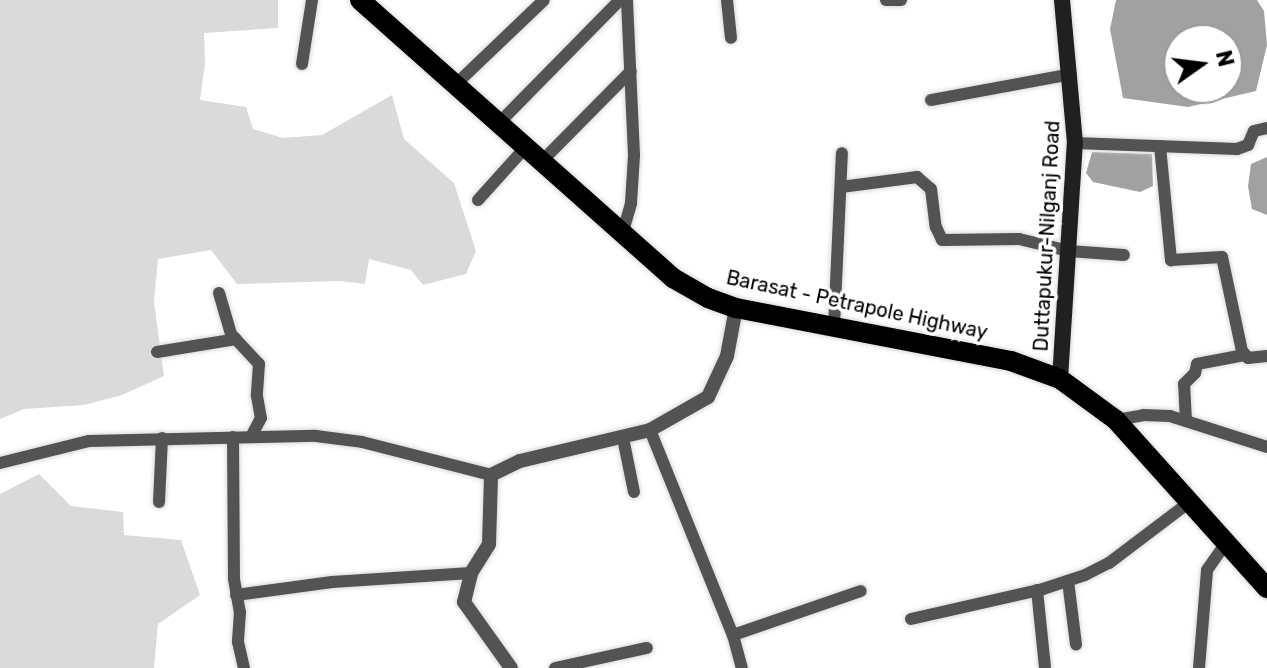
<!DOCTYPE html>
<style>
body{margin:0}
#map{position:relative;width:1267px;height:668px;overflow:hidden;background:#fff;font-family:Rubik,sans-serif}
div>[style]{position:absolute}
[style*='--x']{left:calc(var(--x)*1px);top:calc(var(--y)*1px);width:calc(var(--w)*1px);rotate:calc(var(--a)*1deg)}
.green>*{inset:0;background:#dadada}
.water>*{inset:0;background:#a1a1a1}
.roads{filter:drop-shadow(0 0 2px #dbdbdb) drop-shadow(0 0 2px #dbdbdb)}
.minor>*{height:12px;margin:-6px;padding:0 6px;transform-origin:6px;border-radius:6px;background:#535353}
.tertiary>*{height:14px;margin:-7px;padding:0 7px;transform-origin:7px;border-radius:7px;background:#535353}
.secondary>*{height:16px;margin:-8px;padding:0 8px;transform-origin:8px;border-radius:8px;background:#202020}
.trunk>*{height:20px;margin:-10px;padding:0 10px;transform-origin:10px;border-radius:10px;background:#000}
span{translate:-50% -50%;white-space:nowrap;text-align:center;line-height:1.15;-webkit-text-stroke:7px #fff;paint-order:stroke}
.street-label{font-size:20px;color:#000}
.north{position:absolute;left:1163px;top:24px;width:80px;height:80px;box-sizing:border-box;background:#fff;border:2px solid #999;border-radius:50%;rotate:76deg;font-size:22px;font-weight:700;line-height:32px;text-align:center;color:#000}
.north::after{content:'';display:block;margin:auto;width:28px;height:36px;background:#000;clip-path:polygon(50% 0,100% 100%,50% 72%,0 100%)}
</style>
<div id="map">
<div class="green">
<div style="clip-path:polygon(0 0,278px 0,278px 28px,204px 33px,205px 63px,200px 100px,246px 107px,253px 129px,283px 138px,322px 135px,392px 95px,404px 139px,454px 183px,476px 251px,466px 274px,423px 285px,411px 270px,369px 259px,365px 284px,340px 281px,237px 284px,211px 250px,158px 259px,154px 302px,164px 376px,122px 395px,84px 405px,24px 409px,0 419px)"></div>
<div style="clip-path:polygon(39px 474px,71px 506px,123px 512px,124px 535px,181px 540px,200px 595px,158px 624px,154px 668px,0 668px,0 494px)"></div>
</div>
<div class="water">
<div style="clip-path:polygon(evenodd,1116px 0,1257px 0,1264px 11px,1267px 45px,1256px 91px,1188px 107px,1123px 98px,1110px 29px,1116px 0,1227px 40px,1227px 88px,1179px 88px,1179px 40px,1227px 40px)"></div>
<div style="clip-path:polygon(1092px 152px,1152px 154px,1153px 186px,1140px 192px,1093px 182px,1086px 173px)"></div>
<div style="clip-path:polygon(1267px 157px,1267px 215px,1252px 209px,1248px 186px,1251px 164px)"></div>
</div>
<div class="roads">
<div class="minor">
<div style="--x:727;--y:0;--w:38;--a:84"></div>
<div style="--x:886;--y:0;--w:15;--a:0"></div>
<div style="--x:302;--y:64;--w:65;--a:-81.1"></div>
<div style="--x:454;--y:86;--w:124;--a:-43.7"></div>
<div style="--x:931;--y:100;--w:142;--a:-10.5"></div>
<div style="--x:497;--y:125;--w:175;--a:-45.5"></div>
<div style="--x:1075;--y:143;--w:162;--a:2.1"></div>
<div style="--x:1237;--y:149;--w:12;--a:-20"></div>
<div style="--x:1248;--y:145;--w:15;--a:-67"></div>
<div style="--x:1254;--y:131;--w:13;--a:-13"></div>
<div style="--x:1160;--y:146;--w:115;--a:84.5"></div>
<div style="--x:1171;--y:260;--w:51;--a:-3.4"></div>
<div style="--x:1222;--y:257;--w:96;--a:78"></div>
<div style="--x:1242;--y:351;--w:9;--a:49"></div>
<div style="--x:1248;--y:358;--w:19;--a:-6"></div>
<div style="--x:540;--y:163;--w:129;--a:-45.3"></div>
<div style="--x:841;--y:187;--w:77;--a:-7.5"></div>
<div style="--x:917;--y:177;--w:18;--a:41"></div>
<div style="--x:931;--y:189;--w:38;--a:83"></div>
<div style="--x:936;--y:227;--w:14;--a:65"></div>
<div style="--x:942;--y:240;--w:77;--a:-0.7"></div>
<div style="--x:1019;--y:239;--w:51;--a:13.5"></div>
<div style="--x:1069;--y:251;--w:55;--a:4.2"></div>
<div style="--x:478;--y:200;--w:69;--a:-48"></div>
<div style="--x:622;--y:235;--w:33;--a:-74"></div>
<div style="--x:631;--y:203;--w:48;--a:-86.4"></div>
<div style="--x:634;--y:155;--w:155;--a:-92.6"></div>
<div style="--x:219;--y:293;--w:43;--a:73.7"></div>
<div style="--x:231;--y:334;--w:41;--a:47"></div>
<div style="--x:259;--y:364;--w:32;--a:94"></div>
<div style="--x:257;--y:396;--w:22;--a:80"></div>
<div style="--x:261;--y:418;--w:21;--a:118"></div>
<div style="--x:834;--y:327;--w:174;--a:-87.4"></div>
<div style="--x:157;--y:352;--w:80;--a:-9.3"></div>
<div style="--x:1116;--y:420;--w:27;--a:-10"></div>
<div style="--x:1143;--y:415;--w:27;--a:2"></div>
<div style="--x:1170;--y:416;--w:102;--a:17.7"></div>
<div style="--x:1186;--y:421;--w:37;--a:-93"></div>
<div style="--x:1184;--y:384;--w:16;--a:-45"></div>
<div style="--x:1195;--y:373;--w:9;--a:-77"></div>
<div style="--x:1197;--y:364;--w:48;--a:-10.8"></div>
<div style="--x:650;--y:430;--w:221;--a:68"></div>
<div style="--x:733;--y:635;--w:34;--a:75"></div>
<div style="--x:233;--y:437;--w:142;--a:89.6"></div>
<div style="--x:234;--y:579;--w:34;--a:80"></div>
<div style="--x:240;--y:612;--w:30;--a:94"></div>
<div style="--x:238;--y:642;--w:27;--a:77"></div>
<div style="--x:623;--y:438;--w:55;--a:78.5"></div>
<div style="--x:0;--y:463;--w:92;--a:-13.9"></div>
<div style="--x:89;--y:441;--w:227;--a:-1.3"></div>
<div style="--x:316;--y:436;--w:46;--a:7.4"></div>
<div style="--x:362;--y:442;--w:133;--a:14.3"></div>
<div style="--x:159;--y:502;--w:64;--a:-87.3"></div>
<div style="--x:1068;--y:581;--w:64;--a:82.8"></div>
<div style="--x:1037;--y:590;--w:78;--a:84.1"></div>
<div style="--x:236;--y:595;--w:97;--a:-7.7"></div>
<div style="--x:332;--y:582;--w:139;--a:-3.7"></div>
<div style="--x:911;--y:619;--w:135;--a:-12.8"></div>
<div style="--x:1043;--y:589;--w:44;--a:-18.4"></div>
<div style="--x:1085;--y:575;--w:27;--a:-27"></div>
<div style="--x:1109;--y:563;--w:103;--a:-37.1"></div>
<div style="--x:733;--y:635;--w:135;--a:-19"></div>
<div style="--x:555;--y:668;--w:94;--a:-12.3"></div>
<div style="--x:1199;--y:668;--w:98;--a:-85.3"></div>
<div style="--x:1207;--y:570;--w:35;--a:-55"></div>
</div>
<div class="tertiary">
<div style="--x:511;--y:668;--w:81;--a:-125.5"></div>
<div style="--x:464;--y:602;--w:30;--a:-76"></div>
<div style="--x:471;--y:573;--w:34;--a:-58"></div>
<div style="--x:489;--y:544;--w:69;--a:-88.3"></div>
<div style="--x:491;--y:475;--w:32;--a:-26"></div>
<div style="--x:520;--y:461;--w:134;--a:-13.4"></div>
<div style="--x:650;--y:430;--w:67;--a:-29.6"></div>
<div style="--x:708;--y:397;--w:45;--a:-65.1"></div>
<div style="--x:727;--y:356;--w:49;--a:-79.4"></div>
</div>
<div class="secondary">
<div style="--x:1060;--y:379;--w:236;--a:-86.4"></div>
<div style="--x:1075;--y:143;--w:144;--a:-95.2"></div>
</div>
<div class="trunk">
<div style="--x:360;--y:0;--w:419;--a:41.6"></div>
<div style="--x:673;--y:278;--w:40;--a:29.7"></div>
<div style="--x:708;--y:298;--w:30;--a:20"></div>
<div style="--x:736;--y:308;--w:280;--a:10.9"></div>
<div style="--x:1011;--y:361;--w:52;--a:20.2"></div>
<div style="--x:1060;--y:379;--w:69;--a:36.2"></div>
<div style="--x:1116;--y:420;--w:226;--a:48.1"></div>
</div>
</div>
<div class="street-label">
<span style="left:1047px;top:236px;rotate:-87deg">Duttapukur-Nilganj Road</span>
<span style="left:857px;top:305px;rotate:12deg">Barasat - Petrapole Highway</span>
</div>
<div class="north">N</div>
</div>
